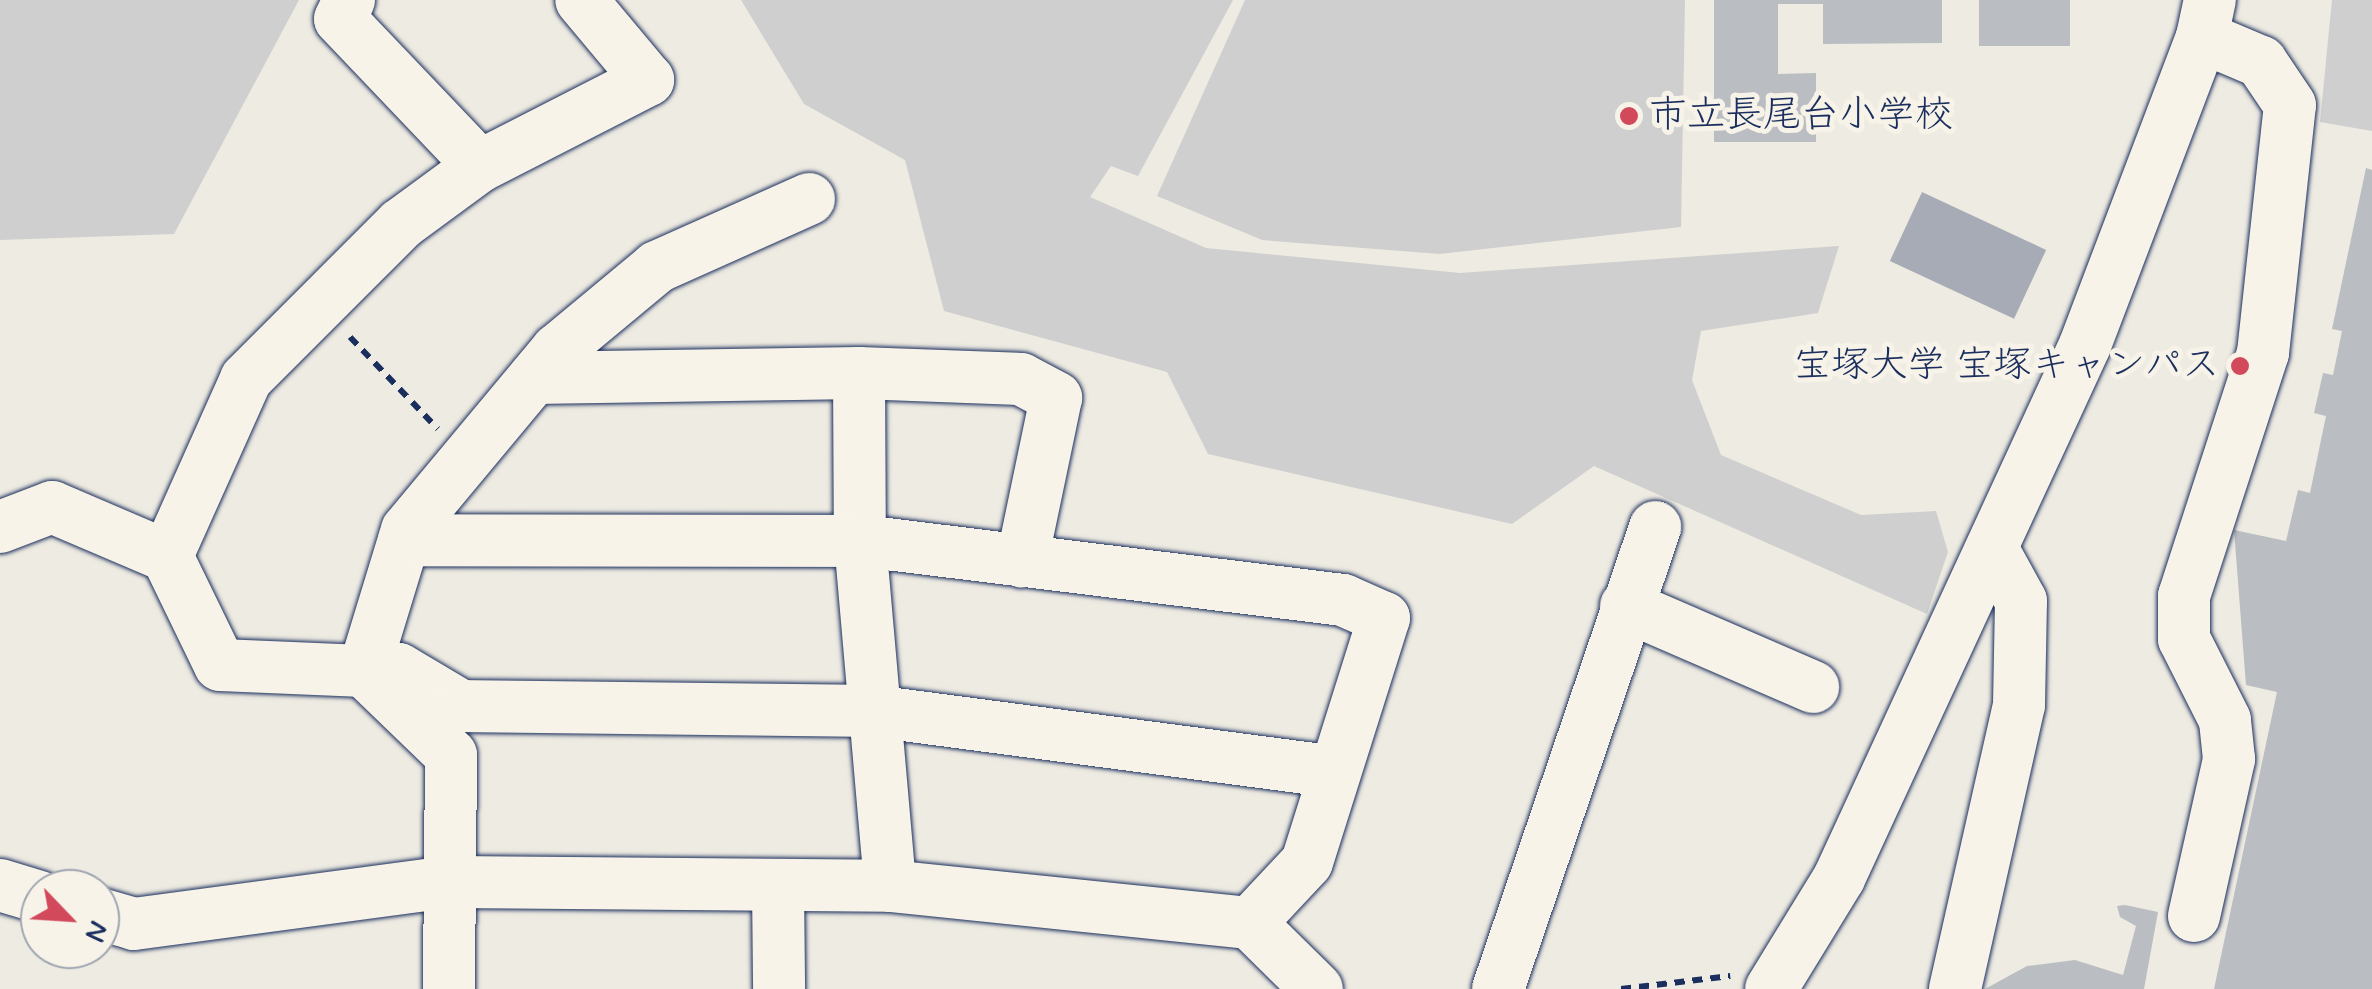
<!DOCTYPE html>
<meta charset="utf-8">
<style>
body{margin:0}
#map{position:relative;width:2372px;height:989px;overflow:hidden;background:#eeebe2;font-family:Mynerve,"Klee One",sans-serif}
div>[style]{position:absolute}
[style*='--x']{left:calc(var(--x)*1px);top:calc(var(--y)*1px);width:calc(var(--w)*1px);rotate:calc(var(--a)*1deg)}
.green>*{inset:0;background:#cfcfcf}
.water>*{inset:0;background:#a6abb5;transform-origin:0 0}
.building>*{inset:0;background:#babdc2;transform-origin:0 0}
.path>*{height:6px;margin-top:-3px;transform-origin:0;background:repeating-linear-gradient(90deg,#1b2f5e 0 10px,transparent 0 18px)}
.roads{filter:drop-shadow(0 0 2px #1b2f5e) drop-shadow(0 0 2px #1b2f5e)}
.minor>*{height:52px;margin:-26px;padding:0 26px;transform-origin:26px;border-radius:26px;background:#f7f3e8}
.dots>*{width:28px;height:28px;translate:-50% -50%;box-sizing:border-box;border:5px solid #f7f3e8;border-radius:50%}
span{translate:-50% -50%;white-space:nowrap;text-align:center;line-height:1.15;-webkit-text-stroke:10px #f7f3e8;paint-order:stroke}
.poi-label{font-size:38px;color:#1b2f5e}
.left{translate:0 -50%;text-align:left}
.right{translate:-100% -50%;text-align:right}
.north{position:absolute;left:20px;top:869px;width:100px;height:100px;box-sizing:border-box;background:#f7f3e8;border:2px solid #9fa5b1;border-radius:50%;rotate:115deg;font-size:28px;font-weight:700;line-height:40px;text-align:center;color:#1b2f5e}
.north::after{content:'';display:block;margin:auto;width:35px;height:45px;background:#d1495b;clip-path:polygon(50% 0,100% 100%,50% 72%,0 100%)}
</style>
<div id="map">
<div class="green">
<div style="clip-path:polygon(0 0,299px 0,174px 234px,0 240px)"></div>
<div style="clip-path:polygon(741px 0,1233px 0,1138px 176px,1111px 166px,1090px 197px,1206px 248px,1460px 273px,1839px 246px,1818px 313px,1701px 331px,1692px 380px,1721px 455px,1861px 515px,1936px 511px,1948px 552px,1927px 614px,1594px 466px,1512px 524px,1208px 454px,1167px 372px,944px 311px,905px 160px,804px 104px)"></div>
<div style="clip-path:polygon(1245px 0,1685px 0,1681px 227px,1440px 254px,1262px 240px,1157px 196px)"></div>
<div style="clip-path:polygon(2332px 0,2372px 0,2372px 131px,2320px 122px)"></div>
</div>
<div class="water">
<div style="left:1922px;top:192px;width:137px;height:76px;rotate:25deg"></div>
</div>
<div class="building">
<div style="clip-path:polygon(1714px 0,1942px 0,1942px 43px,1823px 44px,1823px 4px,1778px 4px,1778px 74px,1816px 73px,1816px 142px,1714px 142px)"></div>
<div style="left:1979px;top:0;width:91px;height:46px"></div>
<div style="clip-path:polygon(2366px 168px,2372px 170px,2372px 989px,2214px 989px,2277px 692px,2246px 685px,2234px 530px,2286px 541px,2298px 490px,2310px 493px,2326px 416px,2314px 413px,2323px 373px,2333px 375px,2342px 331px,2332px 329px)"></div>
<div style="clip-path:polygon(2125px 905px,2158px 912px,2144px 989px,1985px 989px,2027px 966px,2075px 960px,2123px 975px,2136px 926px,2120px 917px,2117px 906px)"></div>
</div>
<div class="path">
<div style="--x:350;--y:337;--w:127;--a:46.3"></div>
<div style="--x:1621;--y:989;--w:110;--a:-6.8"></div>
</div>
<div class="roads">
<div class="minor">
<div style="--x:349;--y:0;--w:21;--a:115"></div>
<div style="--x:340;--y:19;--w:203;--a:46.4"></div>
<div style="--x:809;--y:199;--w:167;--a:155.9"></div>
<div style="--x:657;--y:267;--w:130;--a:140.3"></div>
<div style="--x:557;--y:350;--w:234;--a:129.8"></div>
<div style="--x:407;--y:530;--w:147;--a:107"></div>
<div style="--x:364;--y:671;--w:35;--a:-3"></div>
<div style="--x:399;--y:669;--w:72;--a:30.8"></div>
<div style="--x:461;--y:706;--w:412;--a:0.7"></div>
<div style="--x:873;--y:711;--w:466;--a:7.5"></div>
<div style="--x:859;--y:373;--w:168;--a:89.7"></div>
<div style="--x:860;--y:541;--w:346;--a:85"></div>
<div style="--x:534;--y:378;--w:325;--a:-0.9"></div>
<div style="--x:859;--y:373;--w:162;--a:2.1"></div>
<div style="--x:1021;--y:379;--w:40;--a:28"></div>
<div style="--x:1056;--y:398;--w:167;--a:101.8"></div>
<div style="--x:0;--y:527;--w:56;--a:-21"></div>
<div style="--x:52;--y:507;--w:125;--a:23.1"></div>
<div style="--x:167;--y:556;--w:121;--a:64.1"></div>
<div style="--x:220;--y:665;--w:144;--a:2.4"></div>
<div style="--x:364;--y:671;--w:121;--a:44"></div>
<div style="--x:451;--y:755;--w:234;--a:90.5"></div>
<div style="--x:167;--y:556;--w:194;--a:-65.9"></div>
<div style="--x:246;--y:379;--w:219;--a:-45"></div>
<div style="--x:401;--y:224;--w:98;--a:-36.3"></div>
<div style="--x:480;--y:166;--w:189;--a:-27.1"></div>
<div style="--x:648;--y:80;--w:104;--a:-129.9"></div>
<div style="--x:1626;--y:606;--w:204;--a:23.4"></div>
<div style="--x:0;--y:885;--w:42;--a:16.7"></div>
<div style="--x:778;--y:885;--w:104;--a:89.4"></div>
<div style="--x:100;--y:914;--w:35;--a:16"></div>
<div style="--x:134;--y:924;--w:319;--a:-7.6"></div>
<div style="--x:450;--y:882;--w:440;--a:0.5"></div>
<div style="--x:890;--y:886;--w:362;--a:5.9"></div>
<div style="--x:1250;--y:923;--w:83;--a:-46.9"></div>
<div style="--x:1307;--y:862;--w:256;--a:-72.5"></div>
<div style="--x:1384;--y:618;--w:45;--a:-156.3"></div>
<div style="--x:1343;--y:600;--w:487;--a:-173"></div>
<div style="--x:860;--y:541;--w:456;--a:-179.9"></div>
<div style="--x:2194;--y:916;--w:161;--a:-77.4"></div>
<div style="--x:2229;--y:759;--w:39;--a:-96"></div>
<div style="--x:2225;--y:720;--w:91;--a:-116.8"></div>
<div style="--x:2184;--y:639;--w:43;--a:-90"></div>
<div style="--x:2184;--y:596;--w:256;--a:-72"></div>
<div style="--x:2263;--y:353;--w:249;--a:-83.8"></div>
<div style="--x:2290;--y:105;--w:52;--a:-124"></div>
<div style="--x:2261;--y:62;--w:64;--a:-157"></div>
<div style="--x:1250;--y:923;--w:94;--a:44.6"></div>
<div style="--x:1498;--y:989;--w:488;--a:-71.2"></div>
<div style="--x:1771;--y:989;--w:130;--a:-58.5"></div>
<div style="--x:1839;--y:878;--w:587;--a:-65.22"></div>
<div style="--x:2085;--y:345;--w:329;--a:-69.2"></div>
<div style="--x:2202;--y:37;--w:38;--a:-78"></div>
<div style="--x:1955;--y:989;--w:291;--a:-77.3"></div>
<div style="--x:2019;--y:705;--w:104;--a:-88.9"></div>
<div style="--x:2021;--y:601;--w:60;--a:-118.7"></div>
</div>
</div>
<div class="dots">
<div style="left:1629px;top:116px;background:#d1495b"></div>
<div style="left:2240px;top:366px;background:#d1495b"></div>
</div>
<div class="poi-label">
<span class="left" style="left:1649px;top:116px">市立長尾台小学校</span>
<span class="right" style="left:2220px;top:366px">宝塚大学 宝塚キャンパス</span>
</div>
<div class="north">N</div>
</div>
